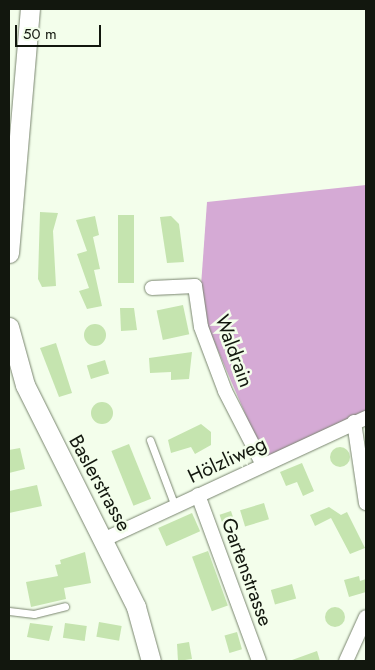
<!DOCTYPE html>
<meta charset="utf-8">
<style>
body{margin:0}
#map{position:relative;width:375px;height:670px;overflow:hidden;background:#f3feeb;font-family:Jost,sans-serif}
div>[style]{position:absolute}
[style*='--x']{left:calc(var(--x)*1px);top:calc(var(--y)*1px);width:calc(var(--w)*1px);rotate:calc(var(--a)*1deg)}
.forest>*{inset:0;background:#d5aad5}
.building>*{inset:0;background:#c5e4af;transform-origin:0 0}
.round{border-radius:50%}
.roads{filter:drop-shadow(0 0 1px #79856f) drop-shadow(0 0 1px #79856f)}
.lane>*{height:7px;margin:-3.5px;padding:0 3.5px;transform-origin:3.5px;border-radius:3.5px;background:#fff}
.street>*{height:14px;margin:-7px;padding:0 7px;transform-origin:7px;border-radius:7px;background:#fff}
.secondary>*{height:19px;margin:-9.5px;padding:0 9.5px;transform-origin:9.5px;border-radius:9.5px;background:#fff}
span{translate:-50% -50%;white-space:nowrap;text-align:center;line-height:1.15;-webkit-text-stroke:5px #f3feeb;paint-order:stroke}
.street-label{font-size:20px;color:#12170e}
.frame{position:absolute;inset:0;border:10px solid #12170e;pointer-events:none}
.scale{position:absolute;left:15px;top:25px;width:86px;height:22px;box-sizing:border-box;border:2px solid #12170e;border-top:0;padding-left:6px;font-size:15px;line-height:18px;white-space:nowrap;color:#12170e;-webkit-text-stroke:4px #f3feeb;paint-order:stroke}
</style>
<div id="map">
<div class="forest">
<div style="clip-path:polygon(366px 185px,366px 414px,265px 460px,207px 325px,201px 286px,207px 202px)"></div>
</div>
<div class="building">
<div style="clip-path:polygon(40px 212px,58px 213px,53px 231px,56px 286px,42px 287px,38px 279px)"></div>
<div style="left:118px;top:215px;width:16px;height:68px"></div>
<div style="clip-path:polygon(95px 216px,99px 235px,93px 237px,100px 269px,94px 270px,102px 306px,87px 309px,79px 291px,89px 288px,77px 254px,87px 251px,76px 220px)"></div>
<div style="clip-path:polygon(171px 216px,179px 224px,184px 262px,167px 263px,160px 217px)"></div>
<div style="left:183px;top:305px;width:30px;height:27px;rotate:78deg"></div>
<div style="clip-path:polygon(120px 308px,134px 308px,137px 330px,121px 331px)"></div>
<div class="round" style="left:84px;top:324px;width:22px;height:22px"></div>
<div style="clip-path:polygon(56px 343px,72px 393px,59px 397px,40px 348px)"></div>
<div style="clip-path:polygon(192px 352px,189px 379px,171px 380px,171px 372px,150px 373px,149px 358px)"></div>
<div style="left:105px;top:360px;width:14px;height:19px;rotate:73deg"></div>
<div class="round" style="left:91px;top:402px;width:22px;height:22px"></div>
<div style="clip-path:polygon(201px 424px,211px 432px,211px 445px,195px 454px,191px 447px,171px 453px,168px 440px)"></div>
<div style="left:129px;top:444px;width:59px;height:19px;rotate:68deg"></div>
<div class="round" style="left:330px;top:447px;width:20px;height:20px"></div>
<div style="clip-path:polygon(20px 448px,25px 469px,9px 473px,9px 450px)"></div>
<div style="clip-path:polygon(302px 463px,314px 491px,303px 496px,297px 482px,286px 486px,280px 472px)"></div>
<div style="clip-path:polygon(37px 485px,42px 506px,9px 513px,9px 491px)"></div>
<div style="left:264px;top:503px;width:17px;height:25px;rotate:73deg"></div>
<div style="clip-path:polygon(329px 507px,341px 515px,347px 512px,365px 548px,350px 554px,331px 518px,315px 526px,310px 515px)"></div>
<div style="left:231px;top:511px;width:9px;height:12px;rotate:72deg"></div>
<div style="left:192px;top:513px;width:20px;height:37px;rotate:66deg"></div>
<div style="left:208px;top:551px;width:58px;height:17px;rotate:70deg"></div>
<div style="clip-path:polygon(85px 552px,91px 583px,64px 588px,66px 599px,31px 607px,26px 582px,58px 576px,55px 565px,61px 564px,60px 560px)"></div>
<div style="clip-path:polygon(359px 576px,360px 581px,366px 579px,366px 592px,349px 597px,344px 580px)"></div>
<div style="left:292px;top:584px;width:15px;height:22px;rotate:74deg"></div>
<div class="round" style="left:325px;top:607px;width:20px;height:20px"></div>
<div style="left:99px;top:622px;width:23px;height:15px;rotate:10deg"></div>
<div style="clip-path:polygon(30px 623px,53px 626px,49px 641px,27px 637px)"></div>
<div style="left:65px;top:623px;width:22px;height:15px;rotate:8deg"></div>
<div style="left:237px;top:632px;width:18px;height:13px;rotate:74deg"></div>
<div style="clip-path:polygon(189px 642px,192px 659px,178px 661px,177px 644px)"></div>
<div style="clip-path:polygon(317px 651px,320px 661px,292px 661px,292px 660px)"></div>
</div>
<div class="roads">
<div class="lane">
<div style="--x:150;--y:440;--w:71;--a:69.3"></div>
<div style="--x:9;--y:611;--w:25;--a:7"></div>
<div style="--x:34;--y:614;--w:32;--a:-14"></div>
</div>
<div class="street">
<div style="--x:152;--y:288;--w:43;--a:-2.7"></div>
<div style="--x:195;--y:286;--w:41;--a:81.7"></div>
<div style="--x:201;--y:327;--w:68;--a:69.4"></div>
<div style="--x:225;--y:391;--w:83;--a:62.8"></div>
<div style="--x:354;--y:422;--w:82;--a:81.6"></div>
<div style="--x:198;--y:495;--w:177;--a:69.8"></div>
<div style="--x:105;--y:539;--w:288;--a:-24.9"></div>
<div style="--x:346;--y:661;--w:48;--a:-65.6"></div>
</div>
<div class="secondary">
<div style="--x:9;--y:253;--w:245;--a:-85.1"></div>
<div style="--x:9;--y:327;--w:60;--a:74.6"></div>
<div style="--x:25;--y:385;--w:248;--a:63.4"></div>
<div style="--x:136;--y:607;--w:56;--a:74.5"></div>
</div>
</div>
<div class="street-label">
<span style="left:234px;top:351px;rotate:70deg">Waldrain</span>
<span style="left:227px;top:460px;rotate:-25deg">Hölzliweg</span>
<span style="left:100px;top:483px;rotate:61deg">Baslerstrasse</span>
<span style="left:247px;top:572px;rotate:70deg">Gartenstrasse</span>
</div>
<div class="frame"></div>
<div class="scale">50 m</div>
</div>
